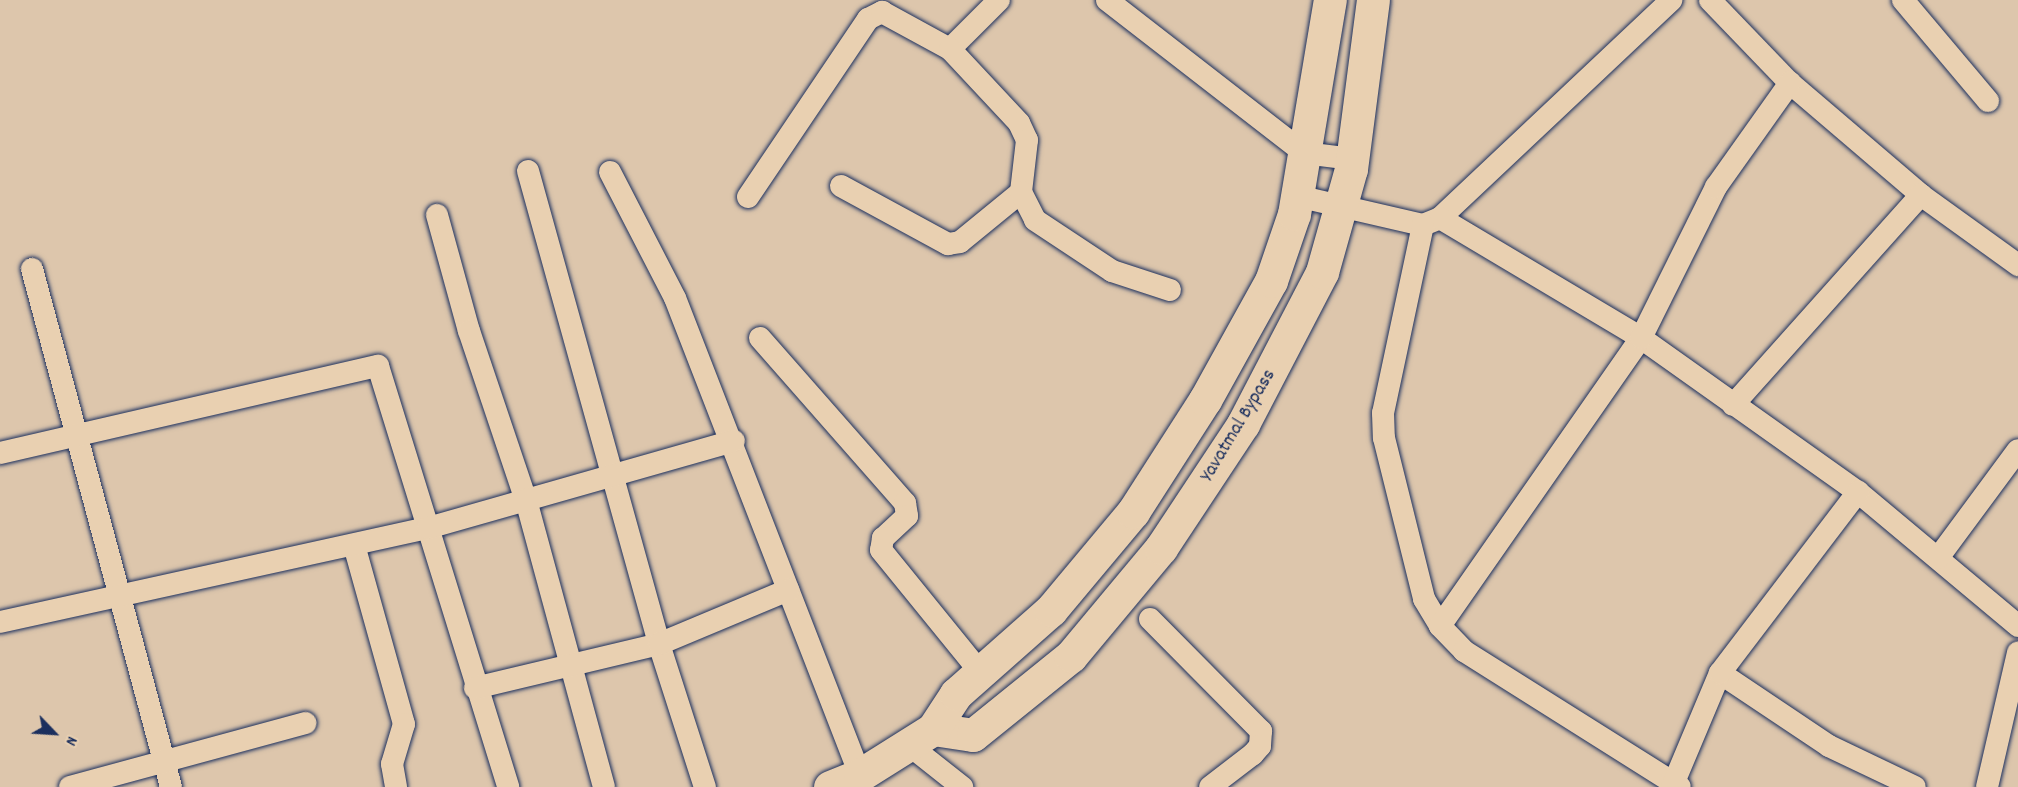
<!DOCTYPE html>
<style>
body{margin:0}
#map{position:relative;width:2018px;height:787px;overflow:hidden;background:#ddc6ac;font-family:Dekko,sans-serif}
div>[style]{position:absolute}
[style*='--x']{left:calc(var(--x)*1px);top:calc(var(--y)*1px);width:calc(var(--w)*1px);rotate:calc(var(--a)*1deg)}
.roads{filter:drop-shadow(0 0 2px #1b2f5e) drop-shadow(0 0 2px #1b2f5e)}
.street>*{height:22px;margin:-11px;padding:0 11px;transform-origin:11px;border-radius:11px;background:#e9d0b1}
.primary>*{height:33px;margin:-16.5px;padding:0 16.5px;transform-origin:16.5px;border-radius:16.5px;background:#e9d0b1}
span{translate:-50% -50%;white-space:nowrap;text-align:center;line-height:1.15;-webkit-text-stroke:4.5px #e9d0b1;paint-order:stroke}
.street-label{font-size:20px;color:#1b2f5e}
.north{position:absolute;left:24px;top:703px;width:60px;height:60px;-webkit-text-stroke:4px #e9d0b1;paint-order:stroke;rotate:115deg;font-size:16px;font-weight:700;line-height:24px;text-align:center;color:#1b2f5e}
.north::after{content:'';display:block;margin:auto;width:21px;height:27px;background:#1b2f5e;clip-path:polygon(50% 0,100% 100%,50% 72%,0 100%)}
</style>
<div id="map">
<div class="roads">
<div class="street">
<div style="--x:1107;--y:0;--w:249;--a:37.8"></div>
<div style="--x:1304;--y:153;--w:49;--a:7"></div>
<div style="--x:1710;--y:0;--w:115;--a:46.1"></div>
<div style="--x:1790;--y:83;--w:172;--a:40.5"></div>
<div style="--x:1921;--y:195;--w:120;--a:35.8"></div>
<div style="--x:1903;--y:0;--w:132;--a:49.9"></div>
<div style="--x:950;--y:49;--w:69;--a:-45"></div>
<div style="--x:528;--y:171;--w:491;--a:74.5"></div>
<div style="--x:659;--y:644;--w:150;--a:72.2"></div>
<div style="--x:610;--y:172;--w:142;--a:62.7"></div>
<div style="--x:675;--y:298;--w:512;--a:68.8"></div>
<div style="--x:841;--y:186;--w:122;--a:28.5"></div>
<div style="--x:948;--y:244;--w:12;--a:-9"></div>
<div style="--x:960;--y:242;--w:79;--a:-39.3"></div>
<div style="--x:1297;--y:196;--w:129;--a:13"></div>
<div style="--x:1423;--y:225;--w:18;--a:-22"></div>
<div style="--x:1440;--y:218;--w:318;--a:-43.3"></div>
<div style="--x:748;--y:197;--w:215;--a:-56"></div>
<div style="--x:868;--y:19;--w:16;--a:-27"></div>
<div style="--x:882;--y:12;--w:77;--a:28.6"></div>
<div style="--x:950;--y:49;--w:101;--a:47"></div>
<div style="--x:1019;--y:123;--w:19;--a:65"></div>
<div style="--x:1027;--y:140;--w:52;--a:96.6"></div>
<div style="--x:1021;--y:192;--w:31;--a:63"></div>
<div style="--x:1035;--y:220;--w:92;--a:33.5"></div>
<div style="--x:1112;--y:271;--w:61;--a:18.1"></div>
<div style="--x:437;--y:215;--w:120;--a:74.6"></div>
<div style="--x:469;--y:331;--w:178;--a:71.4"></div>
<div style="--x:526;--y:500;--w:297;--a:74.8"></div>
<div style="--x:1440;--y:218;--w:234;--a:30.8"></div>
<div style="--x:1641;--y:338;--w:266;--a:35.4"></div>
<div style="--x:1858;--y:492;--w:209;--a:39.9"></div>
<div style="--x:1423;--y:225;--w:192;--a:102"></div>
<div style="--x:1383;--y:413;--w:25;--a:88"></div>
<div style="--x:1384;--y:438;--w:166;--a:76"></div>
<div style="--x:1424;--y:599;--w:31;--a:59"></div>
<div style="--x:1440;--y:626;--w:35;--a:46"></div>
<div style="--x:1464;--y:651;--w:255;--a:32.2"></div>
<div style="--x:32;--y:269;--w:536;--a:74.98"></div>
<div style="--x:760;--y:338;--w:220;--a:48.7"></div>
<div style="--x:905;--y:503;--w:13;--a:81"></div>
<div style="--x:907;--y:516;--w:33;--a:137"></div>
<div style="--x:883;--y:538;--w:12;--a:99"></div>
<div style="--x:881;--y:550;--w:159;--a:50.9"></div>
<div style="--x:1733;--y:405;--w:282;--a:-48.2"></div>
<div style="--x:0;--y:453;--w:388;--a:-13"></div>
<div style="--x:378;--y:366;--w:441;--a:72.8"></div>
<div style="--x:354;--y:545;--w:186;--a:74.4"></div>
<div style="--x:404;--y:724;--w:42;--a:106.7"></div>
<div style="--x:392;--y:764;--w:23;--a:80"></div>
<div style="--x:1938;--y:558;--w:134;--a:-53.5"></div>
<div style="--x:1150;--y:619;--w:158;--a:45.3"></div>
<div style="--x:1261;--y:731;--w:15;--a:94"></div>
<div style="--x:1260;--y:746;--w:11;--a:131"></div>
<div style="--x:1253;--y:754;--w:54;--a:142.5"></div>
<div style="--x:0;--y:622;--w:438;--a:-12.4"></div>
<div style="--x:428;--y:528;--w:318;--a:-15.9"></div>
<div style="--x:1440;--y:626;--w:351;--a:-55.1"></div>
<div style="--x:1641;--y:338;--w:169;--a:-63.6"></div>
<div style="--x:1716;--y:187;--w:128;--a:-54.6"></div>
<div style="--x:1720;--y:673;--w:131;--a:33.8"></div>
<div style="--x:1829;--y:746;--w:95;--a:25.5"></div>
<div style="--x:475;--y:688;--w:189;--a:-13.4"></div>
<div style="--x:659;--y:644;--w:140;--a:-22.7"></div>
<div style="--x:909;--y:745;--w:68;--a:38.4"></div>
<div style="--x:70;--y:787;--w:244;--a:-15.2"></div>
<div style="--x:1672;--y:787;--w:124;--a:-67.2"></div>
<div style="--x:1720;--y:673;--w:228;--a:-52.7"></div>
<div style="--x:1987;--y:787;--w:138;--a:-77"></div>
</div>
<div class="primary">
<div style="--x:933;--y:729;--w:40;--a:8.5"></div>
<div style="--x:973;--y:735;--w:126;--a:-38.9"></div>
<div style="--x:1071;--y:656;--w:141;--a:-50.2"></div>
<div style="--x:1161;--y:548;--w:149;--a:-56.5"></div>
<div style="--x:1243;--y:424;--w:171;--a:-62.5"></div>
<div style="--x:1322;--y:272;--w:107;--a:-74.3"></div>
<div style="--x:1351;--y:169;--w:170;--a:-82.6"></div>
<div style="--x:830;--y:787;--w:32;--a:-22"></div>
<div style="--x:860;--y:775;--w:86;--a:-32.2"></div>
<div style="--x:933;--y:729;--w:42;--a:-56.7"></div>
<div style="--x:956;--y:694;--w:127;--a:-41.5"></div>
<div style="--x:1051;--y:610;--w:128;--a:-50.1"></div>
<div style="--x:1133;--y:512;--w:133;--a:-57.3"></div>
<div style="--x:1205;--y:400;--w:136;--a:-61"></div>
<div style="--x:1271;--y:281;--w:71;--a:-71.1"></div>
<div style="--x:1294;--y:214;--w:217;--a:-80.5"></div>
</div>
</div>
<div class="street-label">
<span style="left:1239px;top:426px;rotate:-59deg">Yavatmal Bypass</span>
</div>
<div class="north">N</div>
</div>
